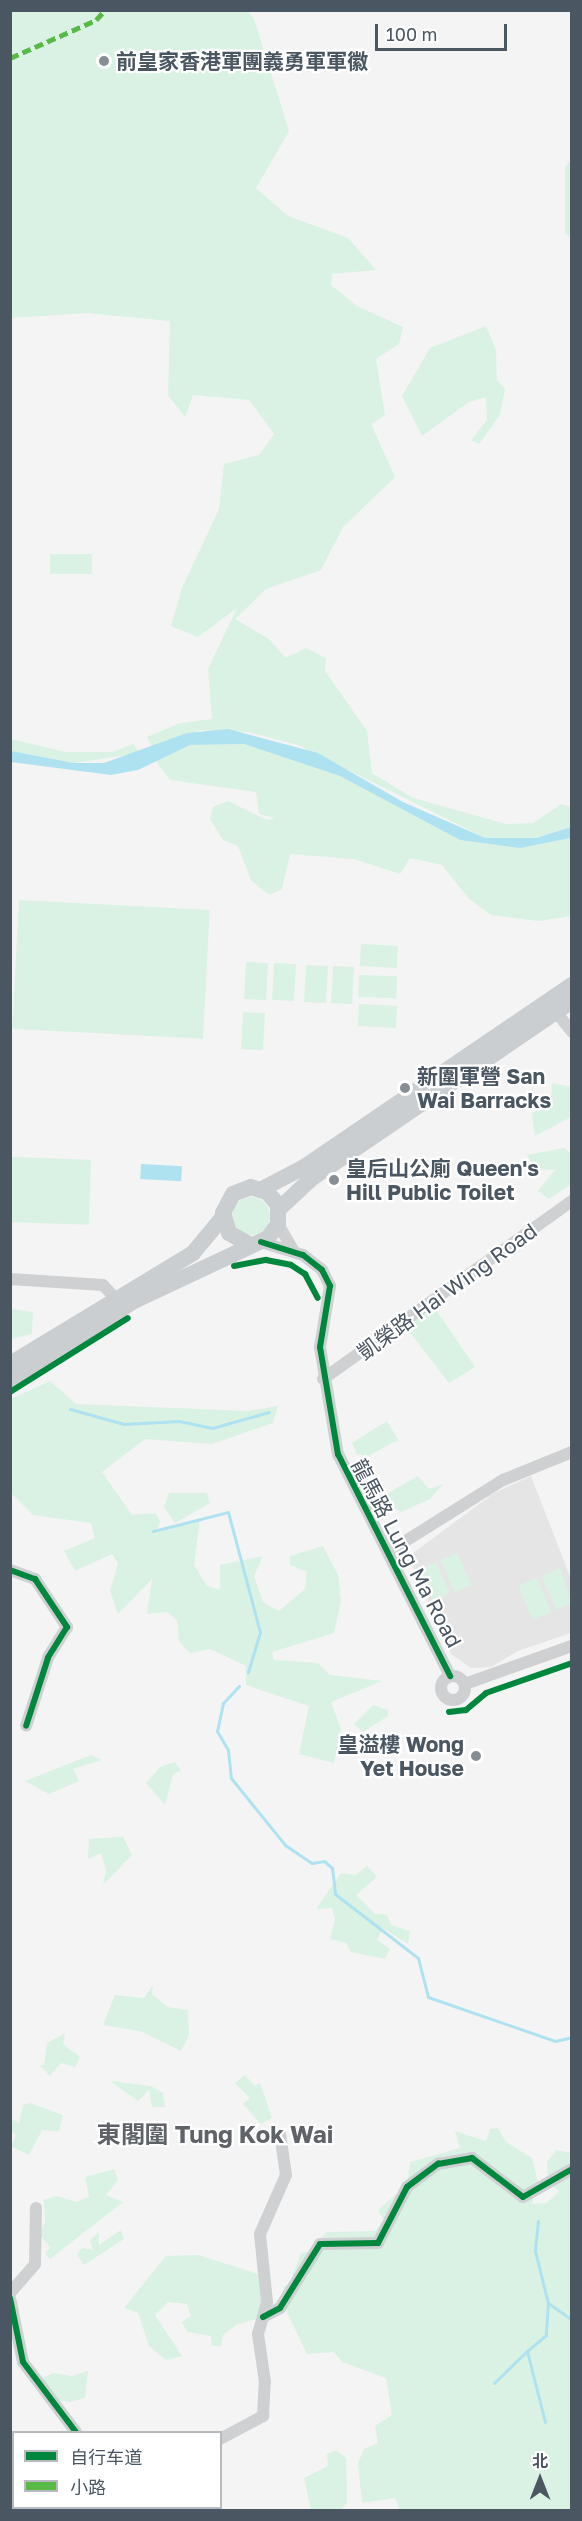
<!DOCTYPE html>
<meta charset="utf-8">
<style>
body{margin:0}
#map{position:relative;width:582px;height:2521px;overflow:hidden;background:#f4f4f4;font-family:"Golos Text","Noto Sans SC",sans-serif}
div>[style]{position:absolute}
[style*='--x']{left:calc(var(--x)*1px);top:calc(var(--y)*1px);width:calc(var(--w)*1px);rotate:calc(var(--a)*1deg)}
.education>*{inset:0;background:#e6e5e6}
.green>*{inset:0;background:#d9f2e3;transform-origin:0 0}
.round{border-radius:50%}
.water>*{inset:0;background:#aee2f0;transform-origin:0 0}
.stream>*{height:3px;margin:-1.5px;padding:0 1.5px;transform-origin:1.5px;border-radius:1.5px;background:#aee2f0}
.minor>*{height:12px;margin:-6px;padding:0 6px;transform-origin:6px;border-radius:6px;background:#ced0d2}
.minor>.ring{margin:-6px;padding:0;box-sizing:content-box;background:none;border:12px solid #ced0d2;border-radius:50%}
.major>*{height:16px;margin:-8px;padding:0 8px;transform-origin:8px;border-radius:8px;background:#caced1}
.quiet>*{height:4.5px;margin-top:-2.25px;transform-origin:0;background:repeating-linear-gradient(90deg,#58b947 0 9px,transparent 0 13.5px)}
.cycleway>*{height:6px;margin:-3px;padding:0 3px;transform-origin:3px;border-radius:3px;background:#00873e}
.dots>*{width:16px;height:16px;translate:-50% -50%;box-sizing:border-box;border:3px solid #fff;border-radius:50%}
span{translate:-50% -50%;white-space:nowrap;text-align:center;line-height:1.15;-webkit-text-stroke:4.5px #fff;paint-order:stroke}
.poi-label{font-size:21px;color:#4a5661;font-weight:700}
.left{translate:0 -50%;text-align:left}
.right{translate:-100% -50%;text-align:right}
.street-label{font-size:21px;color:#4a5661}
.quarter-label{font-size:24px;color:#5f6368;font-weight:700}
.frame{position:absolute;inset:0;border:12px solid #4a5661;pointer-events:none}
.legend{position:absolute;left:12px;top:2431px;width:210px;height:78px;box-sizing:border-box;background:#fff;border:2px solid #b7bbc0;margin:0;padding:8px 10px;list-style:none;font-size:18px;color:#4a5661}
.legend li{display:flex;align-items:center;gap:12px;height:30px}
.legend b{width:30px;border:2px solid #b7bbc0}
.north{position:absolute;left:510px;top:2449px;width:60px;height:60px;-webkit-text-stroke:4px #fff;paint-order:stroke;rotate:0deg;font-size:16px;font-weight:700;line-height:24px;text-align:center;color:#4a5661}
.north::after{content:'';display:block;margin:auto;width:21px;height:27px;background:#4a5661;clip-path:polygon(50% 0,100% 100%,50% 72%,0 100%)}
.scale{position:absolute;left:375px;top:24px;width:132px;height:27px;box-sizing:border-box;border:3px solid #4a5661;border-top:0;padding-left:8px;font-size:18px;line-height:21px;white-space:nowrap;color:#4a5661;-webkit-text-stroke:4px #fff;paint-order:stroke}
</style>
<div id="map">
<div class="education">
<div style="clip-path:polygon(531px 1476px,571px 1579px,571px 1633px,518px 1651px,491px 1667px,471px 1668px,451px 1654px,409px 1556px,494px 1493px)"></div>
</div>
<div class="green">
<div style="clip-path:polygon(11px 11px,248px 11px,254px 19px,289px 131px,256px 188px,288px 216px,348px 238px,376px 270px,332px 274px,331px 285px,357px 306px,403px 327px,399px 344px,376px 359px,385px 415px,371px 424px,395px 477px,343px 527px,321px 570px,266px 589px,235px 619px,269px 639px,286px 658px,306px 648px,326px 658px,325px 671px,367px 731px,372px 773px,413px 798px,506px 824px,533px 823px,561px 804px,571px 807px,571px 827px,536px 838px,485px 838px,298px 745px,248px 732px,201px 730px,152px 747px,147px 737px,180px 723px,212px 719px,208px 669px,237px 608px,198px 637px,171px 626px,182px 588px,219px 509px,224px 464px,259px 455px,274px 434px,249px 400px,193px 395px,185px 417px,168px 395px,170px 321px,87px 313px,11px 318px)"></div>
<div style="clip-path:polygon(571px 160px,571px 238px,565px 233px,565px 167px)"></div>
<div style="clip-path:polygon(486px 326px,496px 350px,497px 380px,505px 389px,500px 415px,479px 444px,471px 440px,487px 420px,486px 397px,469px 402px,422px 436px,402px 396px,430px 348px)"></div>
<div style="left:92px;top:554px;width:20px;height:42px;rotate:90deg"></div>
<div style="clip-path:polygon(11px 739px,66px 752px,112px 752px,133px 744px,140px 753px,74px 763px,11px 751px)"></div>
<div style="clip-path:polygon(244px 744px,340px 776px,460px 840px,520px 848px,571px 838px,571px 916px,539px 921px,491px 915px,469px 899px,442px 865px,410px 858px,400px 874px,354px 859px,290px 854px,282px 889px,269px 895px,251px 880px,238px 846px,223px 840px,210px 819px,213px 807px,228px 801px,267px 820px,275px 818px,259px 814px,256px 792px,170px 780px,156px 761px,190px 745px)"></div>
<div style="left:19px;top:900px;width:191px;height:129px;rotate:3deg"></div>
<div style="left:361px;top:944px;width:37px;height:22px;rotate:3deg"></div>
<div style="left:246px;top:962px;width:22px;height:37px;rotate:3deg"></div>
<div style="left:274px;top:963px;width:22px;height:37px;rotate:3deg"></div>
<div style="left:306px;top:965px;width:22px;height:37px;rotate:3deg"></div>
<div style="left:333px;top:966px;width:21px;height:37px;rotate:3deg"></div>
<div style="left:359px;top:975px;width:38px;height:22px;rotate:2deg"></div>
<div style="left:359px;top:1004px;width:38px;height:22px;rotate:3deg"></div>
<div style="left:243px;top:1012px;width:22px;height:37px;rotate:3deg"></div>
<div style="clip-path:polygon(552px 1083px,571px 1087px,571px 1117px,535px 1136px,532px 1113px,551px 1104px)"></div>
<div style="clip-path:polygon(564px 1148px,571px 1153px,571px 1184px,549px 1199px,538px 1191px,555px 1170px,535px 1169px,527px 1155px)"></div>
<div style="left:11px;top:1157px;width:80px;height:65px;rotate:2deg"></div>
<div class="round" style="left:232px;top:1197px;width:38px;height:38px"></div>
<div style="clip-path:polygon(434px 1307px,475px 1367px,449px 1383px,405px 1326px)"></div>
<div style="clip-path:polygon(11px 1309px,33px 1312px,32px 1334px,11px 1339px)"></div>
<div style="clip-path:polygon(50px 1381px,76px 1404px,248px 1411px,278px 1406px,273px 1423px,212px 1444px,145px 1439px,102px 1472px,132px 1515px,155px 1513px,160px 1521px,153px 1542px,158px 1530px,200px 1520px,194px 1565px,207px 1586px,220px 1590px,220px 1565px,263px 1556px,254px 1576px,263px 1602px,279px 1611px,305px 1589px,307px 1572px,290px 1565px,290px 1556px,323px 1546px,338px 1575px,341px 1601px,334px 1633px,272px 1652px,274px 1660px,318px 1663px,330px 1675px,382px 1681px,331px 1702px,341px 1729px,334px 1763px,299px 1754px,309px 1706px,246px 1685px,246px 1666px,210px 1649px,190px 1653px,179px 1641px,177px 1620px,167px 1612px,147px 1614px,152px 1579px,118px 1614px,110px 1591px,118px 1563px,112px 1554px,75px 1571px,64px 1551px,95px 1538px,91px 1523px,33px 1515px,11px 1493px,11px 1399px)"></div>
<div style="clip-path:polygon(387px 1421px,398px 1440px,368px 1456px,357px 1454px,352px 1443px)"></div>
<div style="clip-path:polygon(418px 1476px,429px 1489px,443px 1484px,430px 1499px,401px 1512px,379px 1498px)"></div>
<div style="clip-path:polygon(169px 1493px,207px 1493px,210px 1503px,175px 1523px,164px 1507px)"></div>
<div style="left:457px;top:1553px;width:35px;height:18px;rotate:66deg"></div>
<div style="left:436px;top:1562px;width:34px;height:18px;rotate:66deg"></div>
<div style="clip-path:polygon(560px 1568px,571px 1603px,556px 1610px,542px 1576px)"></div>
<div style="left:537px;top:1578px;width:37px;height:20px;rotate:68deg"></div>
<div style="clip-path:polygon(373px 1705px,388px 1710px,388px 1716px,363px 1732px,354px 1724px)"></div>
<div style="clip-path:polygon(91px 1755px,102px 1760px,73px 1769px,79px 1781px,49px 1794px,25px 1781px)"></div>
<div style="clip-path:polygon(175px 1762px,181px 1771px,173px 1774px,165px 1805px,146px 1783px,160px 1767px)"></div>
<div style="clip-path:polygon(123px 1837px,132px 1855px,103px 1885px,106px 1870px,101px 1853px,88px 1859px,89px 1839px)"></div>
<div style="clip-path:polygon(367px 1866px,377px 1877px,356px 1895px,375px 1914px,387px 1915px,391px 1925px,410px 1931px,408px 1944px,383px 1928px,377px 1940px,390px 1949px,385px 1959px,351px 1952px,346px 1943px,330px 1939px,335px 1919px,332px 1908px,316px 1909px,341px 1873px,356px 1875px)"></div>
<div style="clip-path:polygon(153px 1985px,152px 1994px,167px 2007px,188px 2010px,189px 2035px,181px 2051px,140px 2031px,103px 2025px,115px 1995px,144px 1998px)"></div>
<div style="clip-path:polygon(65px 2033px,63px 2044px,80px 2057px,75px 2067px,61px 2063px,50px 2076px,39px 2065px,44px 2065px,47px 2043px)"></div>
<div style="clip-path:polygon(245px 2075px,255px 2086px,260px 2083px,272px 2118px,261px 2124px,243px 2104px,250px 2098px,235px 2083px)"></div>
<div style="clip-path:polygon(110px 2081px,151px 2086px,163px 2093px,165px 2107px,152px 2107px,149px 2090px,138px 2101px)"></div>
<div style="clip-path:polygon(30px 2103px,63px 2115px,59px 2131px,42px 2130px,29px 2155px,11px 2146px,16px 2135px,11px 2132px,10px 2118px,19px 2123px,23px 2105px)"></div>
<div style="clip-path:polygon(498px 2128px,506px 2142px,532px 2158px,538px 2182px,532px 2204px,547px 2203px,559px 2191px,548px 2181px,547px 2162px,556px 2150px,571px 2153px,571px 2510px,400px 2510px,395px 2498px,362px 2503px,358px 2463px,364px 2449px,378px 2443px,375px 2426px,392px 2415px,386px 2378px,342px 2362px,334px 2352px,307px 2354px,281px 2300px,284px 2286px,289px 2285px,301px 2253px,311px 2251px,326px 2232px,375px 2231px,384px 2220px,378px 2210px,407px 2185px,410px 2162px,460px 2148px,455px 2131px,486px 2141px,490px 2129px)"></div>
<div style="clip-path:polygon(114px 2169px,118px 2180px,106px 2195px,123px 2202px,50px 2259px,45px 2254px,50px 2247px,39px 2234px,45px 2223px,44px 2200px,57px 2196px,76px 2202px,89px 2197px,85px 2177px)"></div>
<div style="clip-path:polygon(121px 2230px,124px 2239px,84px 2265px,77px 2255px,82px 2248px,93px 2250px,90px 2240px,99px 2232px,99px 2245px)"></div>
<div style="clip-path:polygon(198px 2255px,258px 2274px,263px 2317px,236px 2325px,223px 2335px,221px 2346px,212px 2346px,211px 2336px,187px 2332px,182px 2322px,191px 2316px,187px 2304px,168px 2302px,155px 2315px,182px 2356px,166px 2360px,149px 2346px,138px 2313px,124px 2308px,166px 2256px)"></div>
<div style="clip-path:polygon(88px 2371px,85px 2398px,69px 2402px,57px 2400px,41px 2379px,53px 2373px,72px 2376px)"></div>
<div style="clip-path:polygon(336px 2450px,346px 2458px,347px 2502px,341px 2510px,311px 2510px,304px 2478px,328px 2466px,327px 2454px)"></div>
</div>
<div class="water">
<div style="clip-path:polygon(228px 729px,318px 753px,403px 802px,485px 838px,536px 838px,571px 827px,571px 838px,520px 848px,460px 840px,340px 776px,244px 744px,190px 745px,138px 770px,111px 775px,11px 762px,11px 751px,74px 763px,104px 763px,187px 733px)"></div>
<div style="left:141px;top:1164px;width:41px;height:15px;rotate:3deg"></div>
</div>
<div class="stream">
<div style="--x:70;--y:1409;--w:56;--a:15.5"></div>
<div style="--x:124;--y:1424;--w:55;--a:-3.1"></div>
<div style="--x:179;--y:1421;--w:34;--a:12"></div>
<div style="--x:212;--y:1428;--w:59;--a:-15.7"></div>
<div style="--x:153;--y:1531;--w:77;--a:-14.2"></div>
<div style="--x:228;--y:1512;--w:124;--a:75.1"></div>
<div style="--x:260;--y:1632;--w:42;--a:106.7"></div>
<div style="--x:239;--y:1686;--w:23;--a:133"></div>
<div style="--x:223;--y:1703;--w:29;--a:102"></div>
<div style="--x:217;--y:1731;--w:22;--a:60"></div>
<div style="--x:228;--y:1750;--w:28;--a:84"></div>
<div style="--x:231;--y:1778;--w:86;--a:51.1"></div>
<div style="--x:285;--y:1845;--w:32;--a:34"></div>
<div style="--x:312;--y:1863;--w:12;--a:-9"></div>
<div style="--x:324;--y:1861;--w:11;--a:41"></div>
<div style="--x:332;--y:1868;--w:26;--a:83"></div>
<div style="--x:335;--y:1894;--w:105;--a:37.6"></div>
<div style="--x:418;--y:1958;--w:40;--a:75.6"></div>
<div style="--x:428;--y:1997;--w:134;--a:19.1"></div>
<div style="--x:555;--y:2041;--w:17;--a:-13"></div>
<div style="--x:538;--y:2221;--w:30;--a:96"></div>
<div style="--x:535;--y:2251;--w:54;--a:76"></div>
<div style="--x:548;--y:2303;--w:32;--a:94"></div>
<div style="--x:546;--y:2335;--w:25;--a:140"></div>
<div style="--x:527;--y:2351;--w:73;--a:75.8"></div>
<div style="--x:548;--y:2303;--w:29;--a:35"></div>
<div style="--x:494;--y:2383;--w:46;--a:-44.1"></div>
</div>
<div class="minor">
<div style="--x:556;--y:1012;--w:26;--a:51"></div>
<div style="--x:278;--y:1224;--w:30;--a:60"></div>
<div style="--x:261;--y:1242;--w:44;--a:17.2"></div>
<div style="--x:303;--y:1255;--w:24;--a:38"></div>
<div style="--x:322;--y:1270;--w:18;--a:63"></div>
<div style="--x:330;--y:1286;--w:62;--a:99.3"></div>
<div style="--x:320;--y:1347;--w:109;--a:80.5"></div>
<div style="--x:338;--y:1454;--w:249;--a:63.2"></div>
<div style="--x:10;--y:1279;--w:93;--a:3.7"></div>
<div style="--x:103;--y:1285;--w:18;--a:47"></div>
<div style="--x:323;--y:1379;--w:306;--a:-35.6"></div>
<div style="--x:388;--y:1552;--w:136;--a:-32.1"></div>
<div style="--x:503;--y:1480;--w:74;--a:-22.1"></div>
<div style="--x:10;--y:1570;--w:27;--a:20"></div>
<div style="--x:35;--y:1579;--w:58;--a:56.3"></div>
<div style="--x:67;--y:1627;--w:36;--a:122"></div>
<div style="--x:48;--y:1658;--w:71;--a:107.9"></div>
<div class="ring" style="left:441px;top:1676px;width:12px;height:12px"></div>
<div style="--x:465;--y:1684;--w:114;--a:-19.6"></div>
<div style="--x:10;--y:2293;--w:38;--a:-49"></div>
<div style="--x:35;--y:2264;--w:56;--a:-89"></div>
<div style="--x:10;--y:2298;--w:65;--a:78.5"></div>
<div style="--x:23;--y:2362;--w:88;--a:52.9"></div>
<div style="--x:263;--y:2317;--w:19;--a:-28"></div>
<div style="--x:280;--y:2308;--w:75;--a:-58"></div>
<div style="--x:320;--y:2244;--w:58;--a:-1"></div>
<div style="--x:378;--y:2243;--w:63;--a:-62.6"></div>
<div style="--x:407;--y:2187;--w:39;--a:-37"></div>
<div style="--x:438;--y:2164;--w:35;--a:-10"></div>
<div style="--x:472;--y:2158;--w:64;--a:37.4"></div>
<div style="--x:523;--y:2197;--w:56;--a:-29.7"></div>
<div style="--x:220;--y:2439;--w:49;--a:-28.1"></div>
<div style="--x:263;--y:2416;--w:34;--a:-87"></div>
<div style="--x:265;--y:2382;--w:49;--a:-98.3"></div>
<div style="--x:258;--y:2334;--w:33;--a:-74"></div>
<div style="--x:267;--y:2302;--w:68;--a:-95.9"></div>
<div style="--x:260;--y:2234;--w:64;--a:-66.2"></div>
<div style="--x:286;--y:2175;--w:41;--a:-98.3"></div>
<div style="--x:10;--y:2492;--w:4;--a:27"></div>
</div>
<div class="major">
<div style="--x:262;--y:1189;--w:47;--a:-27.6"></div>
<div style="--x:304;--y:1167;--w:324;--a:-34.2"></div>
<div style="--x:279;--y:1209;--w:44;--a:-43.2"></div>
<div style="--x:311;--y:1179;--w:316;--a:-34.3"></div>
<div style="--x:10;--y:1364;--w:214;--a:-31.2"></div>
<div style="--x:193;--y:1253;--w:47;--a:-50.2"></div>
<div style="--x:10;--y:1380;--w:147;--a:-32.5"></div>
<div style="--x:134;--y:1301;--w:148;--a:-25.2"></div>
<div style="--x:268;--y:1238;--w:17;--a:-54"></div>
<div style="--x:278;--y:1224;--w:19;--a:-90"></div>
<div style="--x:278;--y:1205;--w:17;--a:-130"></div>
<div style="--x:267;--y:1192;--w:17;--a:-163"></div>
<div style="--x:251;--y:1187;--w:19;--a:159"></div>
<div style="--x:233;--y:1194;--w:21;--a:118"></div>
<div style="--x:223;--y:1213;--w:21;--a:73"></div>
<div style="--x:229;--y:1233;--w:23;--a:29"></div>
</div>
<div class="quiet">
<div style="--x:10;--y:58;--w:94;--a:-23.8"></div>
<div style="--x:96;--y:20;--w:13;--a:-48"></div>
</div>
<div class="cycleway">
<div style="--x:261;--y:1242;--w:44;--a:17.2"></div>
<div style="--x:303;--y:1255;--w:24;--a:38"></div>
<div style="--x:322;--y:1270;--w:18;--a:63"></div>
<div style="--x:330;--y:1286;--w:62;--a:99.3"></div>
<div style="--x:320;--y:1347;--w:109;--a:80.5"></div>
<div style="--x:338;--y:1454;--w:249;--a:63.2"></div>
<div style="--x:234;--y:1266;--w:33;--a:-11"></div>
<div style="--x:266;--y:1260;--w:25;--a:11"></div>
<div style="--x:291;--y:1265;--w:17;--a:33"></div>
<div style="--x:305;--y:1274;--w:27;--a:62"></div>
<div style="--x:10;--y:1392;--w:139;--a:-32.1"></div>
<div style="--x:10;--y:1570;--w:27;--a:20"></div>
<div style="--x:35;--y:1579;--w:58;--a:56.3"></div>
<div style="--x:67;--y:1627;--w:36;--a:122"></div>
<div style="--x:48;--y:1658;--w:71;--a:107.9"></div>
<div style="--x:449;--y:1712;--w:17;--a:-7"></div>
<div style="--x:466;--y:1710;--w:26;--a:-40"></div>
<div style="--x:486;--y:1693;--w:91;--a:-19.2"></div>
<div style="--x:10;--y:2298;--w:65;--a:78.5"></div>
<div style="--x:23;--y:2362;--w:88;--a:52.9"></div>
<div style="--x:263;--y:2317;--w:19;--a:-28"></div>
<div style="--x:280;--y:2308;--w:75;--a:-58"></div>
<div style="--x:320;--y:2244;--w:58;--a:-1"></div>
<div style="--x:378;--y:2243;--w:63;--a:-62.6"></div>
<div style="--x:407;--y:2187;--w:39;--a:-37"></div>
<div style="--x:438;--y:2164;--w:35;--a:-10"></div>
<div style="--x:472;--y:2158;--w:64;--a:37.4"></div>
<div style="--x:523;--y:2197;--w:56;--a:-29.7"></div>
</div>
<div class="dots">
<div style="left:104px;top:61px;background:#868d94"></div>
<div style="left:405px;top:1088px;background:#868d94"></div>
<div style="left:334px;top:1180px;background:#868d94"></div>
<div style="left:476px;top:1756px;background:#868d94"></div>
</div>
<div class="poi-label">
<span class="left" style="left:116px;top:61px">前皇家香港軍團義勇軍軍徽</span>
<span class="left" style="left:417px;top:1088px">新圍軍營 San<br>Wai Barracks</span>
<span class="left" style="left:346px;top:1180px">皇后山公廁 Queen's<br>Hill Public Toilet</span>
<span class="right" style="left:464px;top:1756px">皇溢樓 Wong<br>Yet House</span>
</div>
<div class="street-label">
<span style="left:447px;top:1291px;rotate:-36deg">凱榮路 Hai Wing Road</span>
<span style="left:407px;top:1553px;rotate:62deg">龍馬路 Lung Ma Road</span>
</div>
<div class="quarter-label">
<span style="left:215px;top:2134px">東閣圍 Tung Kok Wai</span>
</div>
<div class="frame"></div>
<ul class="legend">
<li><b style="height:8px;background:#00873e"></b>自行车道</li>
<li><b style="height:8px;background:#58b947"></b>小路</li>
</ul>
<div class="north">北</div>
<div class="scale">100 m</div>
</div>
